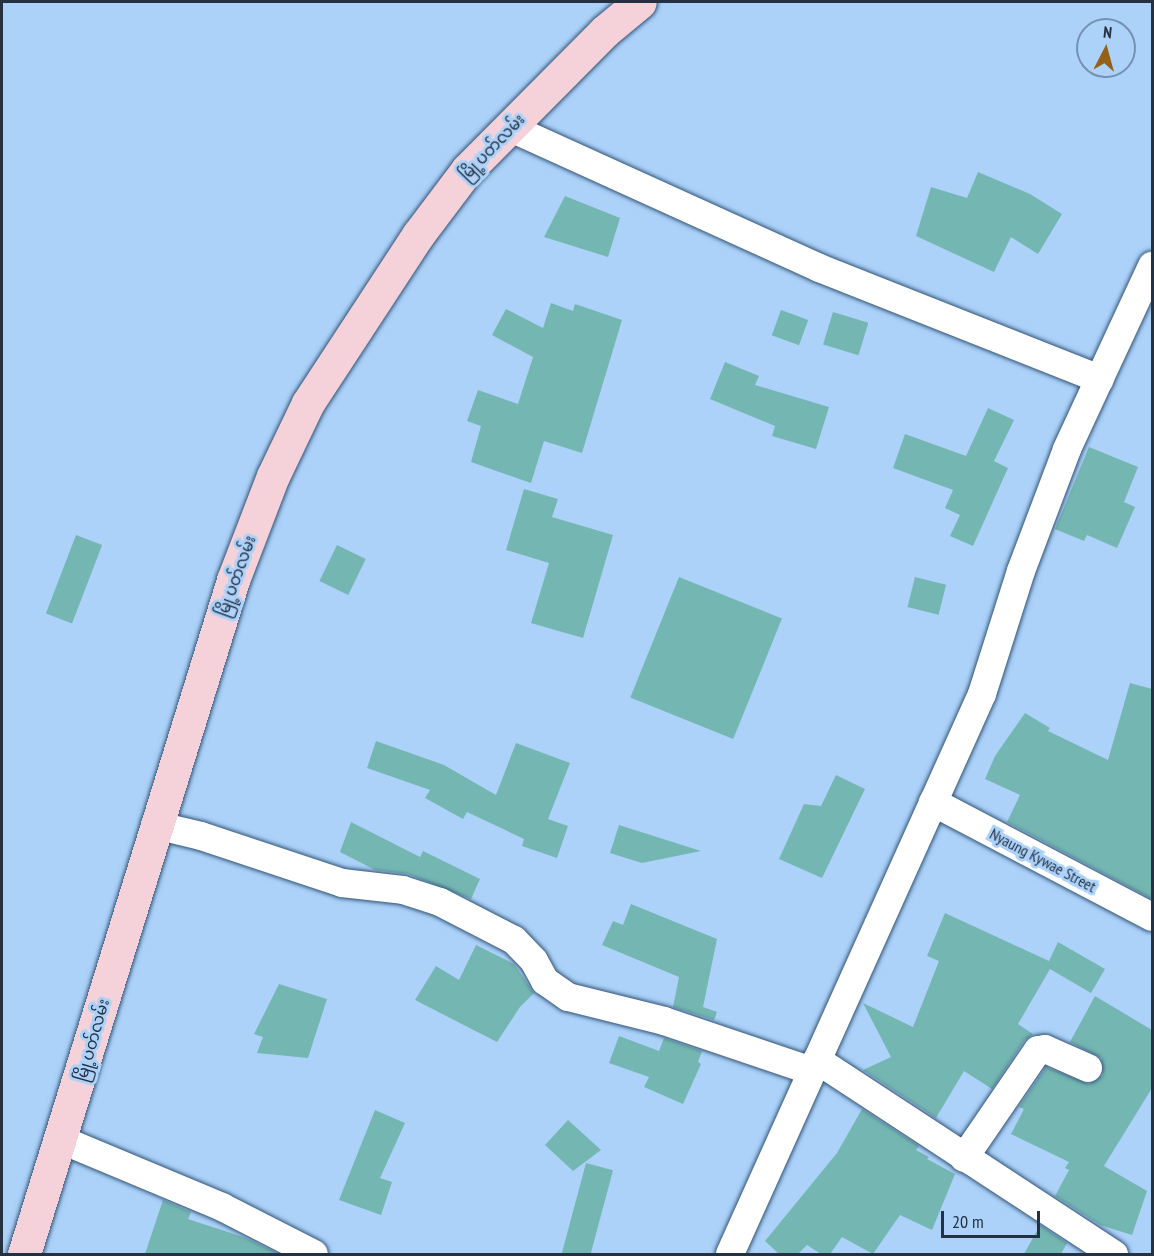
<!DOCTYPE html>
<meta charset="utf-8">
<style>
body{margin:0}
#map{position:relative;width:1154px;height:1256px;overflow:hidden;background:#acd2fa;font-family:"PT Sans Narrow","Noto Sans Myanmar",sans-serif}
div>[style]{position:absolute}
[style*='--x']{left:calc(var(--x)*1px);top:calc(var(--y)*1px);width:calc(var(--w)*1px);rotate:calc(var(--a)*1deg)}
.building>*{inset:0;background:#74b7b2;transform-origin:0 0}
.roads{filter:drop-shadow(0 0 2px #325476) drop-shadow(0 0 2px #325476)}
.minor>*{height:28px;margin:-14px;padding:0 14px;transform-origin:14px;border-radius:14px;background:#fff}
.secondary>*{height:33px;margin:-16.5px;padding:0 16.5px;transform-origin:16.5px;border-radius:16.5px;background:#f5d2d9}
span{translate:-50% -50%;white-space:nowrap;text-align:center;line-height:1.15;-webkit-text-stroke:6px #acd2fa;paint-order:stroke}
.street-label{font-size:16px;color:#233141}
.frame{position:absolute;inset:0;border:3px solid #233141;pointer-events:none}
.north{position:absolute;left:1076px;top:18px;width:60px;height:60px;box-sizing:border-box;background:#acd2fa;border:2px solid #7592b0;border-radius:50%;rotate:6deg;font-size:16px;font-weight:700;line-height:24px;text-align:center;color:#233141}
.north::after{content:'';display:block;margin:auto;width:21px;height:27px;background:#956116;clip-path:polygon(50% 0,100% 100%,50% 72%,0 100%)}
.scale{position:absolute;left:941px;top:1211px;width:99px;height:27px;box-sizing:border-box;border:3px solid #233141;border-top:0;padding-left:8px;font-size:18px;line-height:21px;white-space:nowrap;color:#233141;-webkit-text-stroke:4px #acd2fa;paint-order:stroke}
</style>
<div id="map">
<div class="building">
<div style="clip-path:polygon(978px 172px,1030px 194px,1062px 214px,1038px 254px,1011px 237px,994px 272px,916px 236px,931px 187px,967px 198px)"></div>
<div style="clip-path:polygon(565px 196px,620px 218px,608px 257px,544px 237px)"></div>
<div style="clip-path:polygon(551px 303px,573px 311px,575px 304px,622px 320px,582px 453px,544px 441px,531px 483px,471px 462px,481px 426px,467px 421px,478px 390px,518px 404px,533px 357px,492px 335px,506px 309px,543px 328px)"></div>
<div style="left:781px;top:310px;width:29px;height:27px;rotate:20deg"></div>
<div style="left:833px;top:312px;width:37px;height:34px;rotate:17deg"></div>
<div style="clip-path:polygon(725px 362px,759px 376px,755px 385px,829px 407px,816px 449px,772px 436px,775px 426px,710px 399px)"></div>
<div style="clip-path:polygon(988px 408px,1014px 420px,994px 461px,1008px 468px,973px 546px,950px 536px,960px 515px,945px 508px,953px 490px,893px 468px,905px 434px,966px 456px)"></div>
<div style="clip-path:polygon(1089px 447px,1138px 467px,1124px 502px,1135px 507px,1117px 548px,1087px 535px,1084px 541px,1055px 529px)"></div>
<div style="clip-path:polygon(524px 489px,558px 499px,552px 517px,613px 535px,583px 638px,531px 623px,549px 563px,506px 550px)"></div>
<div style="left:76px;top:535px;width:28px;height:84px;rotate:21deg"></div>
<div style="left:337px;top:545px;width:32px;height:40px;rotate:26deg"></div>
<div style="left:679px;top:577px;width:111px;height:130px;rotate:22deg"></div>
<div style="left:915px;top:577px;width:32px;height:31px;rotate:14deg"></div>
<div style="clip-path:polygon(1130px 683px,1152px 689px,1152px 899px,1007px 822px,1020px 795px,985px 779px,995px 756px,1025px 713px,1050px 728px,1048px 731px,1108px 760px)"></div>
<div style="clip-path:polygon(376px 741px,444px 765px,496px 795px,516px 743px,570px 763px,548px 819px,568px 826px,557px 858px,522px 846px,524px 839px,467px 812px,463px 819px,425px 798px,430px 790px,367px 768px)"></div>
<div style="clip-path:polygon(836px 775px,865px 789px,822px 878px,779px 859px,804px 804px,821px 806px)"></div>
<div style="clip-path:polygon(351px 822px,420px 857px,423px 851px,480px 879px,471px 899px,408px 874px,375px 870px,340px 852px)"></div>
<div style="clip-path:polygon(619px 825px,701px 851px,642px 863px,610px 853px)"></div>
<div style="clip-path:polygon(631px 904px,717px 939px,703px 1007px,717px 1012px,714px 1020px,673px 1007px,679px 977px,602px 945px,613px 921px,623px 925px)"></div>
<div style="clip-path:polygon(945px 913px,1049px 961px,1058px 942px,1105px 969px,1091px 993px,1050px 969px,1018px 1024px,1033px 1034px,1024px 1041px,992px 1089px,964px 1071px,936px 1118px,863px 1070px,891px 1057px,863px 1003px,913px 1027px,939px 961px,927px 956px)"></div>
<div style="clip-path:polygon(476px 945px,514px 964px,534px 993px,520px 1007px,497px 1042px,415px 1000px,436px 966px,459px 980px)"></div>
<div style="clip-path:polygon(279px 984px,327px 999px,308px 1058px,257px 1053px,263px 1037px,254px 1034px)"></div>
<div style="clip-path:polygon(1095px 996px,1152px 1030px,1152px 1088px,1104px 1166px,1147px 1191px,1132px 1235px,1100px 1225px,1055px 1196px,1069px 1170px,1065px 1168px,1069px 1162px,1011px 1134px,1024px 1109px,1019px 1107px,1046px 1067px,1089px 1084px,1103px 1075px,1101px 1058px,1070px 1042px)"></div>
<div style="clip-path:polygon(619px 1036px,659px 1051px,664px 1038px,702px 1051px,698px 1062px,701px 1064px,683px 1104px,644px 1087px,649px 1077px,609px 1063px)"></div>
<div style="clip-path:polygon(862px 1109px,919px 1146px,916px 1150px,929px 1157px,927px 1159px,955px 1174px,932px 1230px,900px 1215px,873px 1254px,842px 1237px,830px 1254px,821px 1254px,807px 1245px,798px 1254px,779px 1254px,765px 1241px,837px 1153px)"></div>
<div style="clip-path:polygon(375px 1110px,405px 1123px,380px 1178px,392px 1182px,381px 1215px,339px 1200px)"></div>
<div style="clip-path:polygon(568px 1120px,601px 1150px,573px 1171px,545px 1145px)"></div>
<div style="left:586px;top:1163px;width:28px;height:96px;rotate:15deg"></div>
<div style="clip-path:polygon(163px 1200px,191px 1212px,188px 1219px,246px 1238px,279px 1254px,145px 1254px)"></div>
<div style="clip-path:polygon(1040px 1225px,1067px 1243px,1061px 1254px,1024px 1254px)"></div>
</div>
<div class="roads">
<div class="minor">
<div style="--x:511;--y:128;--w:338;--a:24.4"></div>
<div style="--x:819;--y:268;--w:302;--a:21.6"></div>
<div style="--x:933;--y:802;--w:247;--a:27.7"></div>
<div style="--x:155;--y:825;--w:47;--a:13.4"></div>
<div style="--x:201;--y:836;--w:149;--a:18.4"></div>
<div style="--x:342;--y:883;--w:61;--a:6.5"></div>
<div style="--x:403;--y:890;--w:39;--a:18"></div>
<div style="--x:440;--y:902;--w:83;--a:27.2"></div>
<div style="--x:514;--y:940;--w:29;--a:46"></div>
<div style="--x:534;--y:961;--w:23;--a:61"></div>
<div style="--x:545;--y:981;--w:28;--a:35"></div>
<div style="--x:568;--y:997;--w:99;--a:14"></div>
<div style="--x:664;--y:1021;--w:156;--a:18.7"></div>
<div style="--x:817;--y:1060;--w:355;--a:33.2"></div>
<div style="--x:62;--y:1140;--w:173;--a:22.7"></div>
<div style="--x:222;--y:1207;--w:103;--a:27.1"></div>
<div style="--x:964;--y:1158;--w:131;--a:-55.6"></div>
<div style="--x:1038;--y:1050;--w:7;--a:-8"></div>
<div style="--x:1045;--y:1049;--w:47;--a:23.8"></div>
<div style="--x:730;--y:1254;--w:614;--a:-65.77"></div>
<div style="--x:982;--y:694;--w:129;--a:-72.4"></div>
<div style="--x:1021;--y:571;--w:130;--a:-69.3"></div>
<div style="--x:1067;--y:449;--w:202;--a:-65.1"></div>
</div>
<div class="secondary">
<div style="--x:24;--y:1254;--w:706;--a:-72.77"></div>
<div style="--x:233;--y:580;--w:111;--a:-69"></div>
<div style="--x:273;--y:476;--w:81;--a:-64.4"></div>
<div style="--x:308;--y:403;--w:201;--a:-56.8"></div>
<div style="--x:418;--y:235;--w:81;--a:-53"></div>
<div style="--x:467;--y:170;--w:196;--a:-45.2"></div>
<div style="--x:605;--y:31;--w:45;--a:-39.6"></div>
</div>
</div>
<div class="street-label">
<span style="left:492px;top:147px;rotate:-46deg">မြို့ပတ်လမ်း</span>
<span style="left:236px;top:576px;rotate:-70deg">မြို့ပတ်လမ်း</span>
<span style="left:1043px;top:860px;rotate:28deg">Nyaung Kywae Street</span>
<span style="left:92px;top:1040px;rotate:-74deg">မြို့ပတ်လမ်း</span>
</div>
<div class="frame"></div>
<div class="north">N</div>
<div class="scale">20 m</div>
</div>
